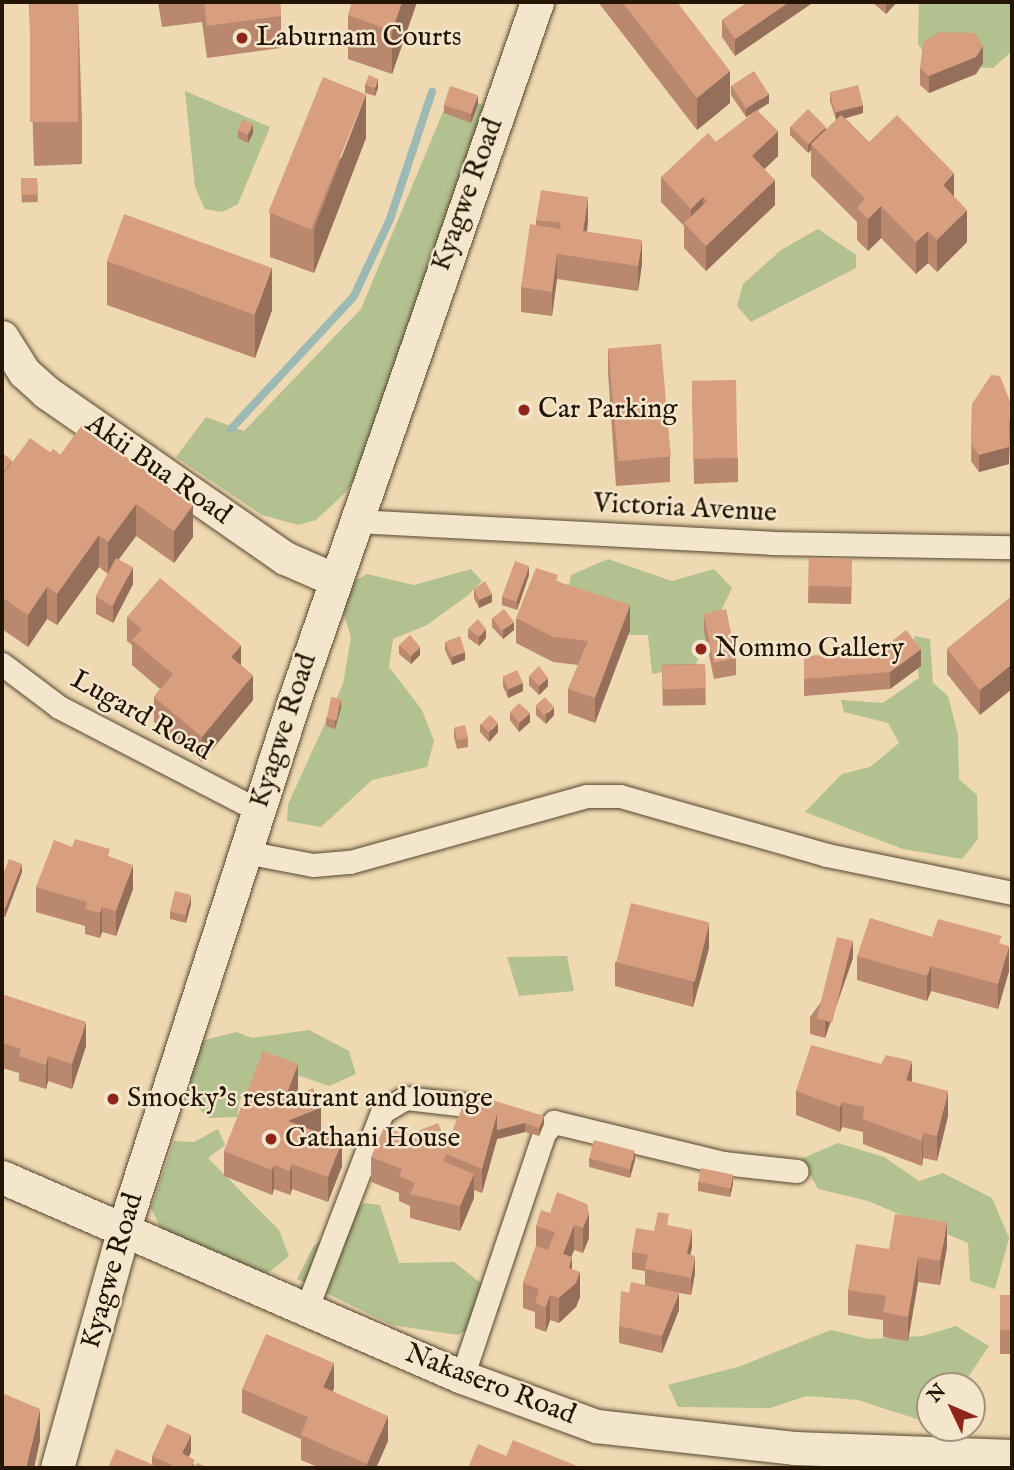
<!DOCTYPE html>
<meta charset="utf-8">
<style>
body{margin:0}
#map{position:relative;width:1014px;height:1470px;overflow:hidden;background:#eed9b2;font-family:"IM FELL English",serif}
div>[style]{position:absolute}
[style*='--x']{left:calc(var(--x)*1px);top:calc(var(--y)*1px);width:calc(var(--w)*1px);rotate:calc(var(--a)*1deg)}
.green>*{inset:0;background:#b3c090}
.stream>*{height:8px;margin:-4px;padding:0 4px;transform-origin:4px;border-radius:4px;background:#9cb9b4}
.roads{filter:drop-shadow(0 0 2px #56462e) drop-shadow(0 0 2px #56462e)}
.street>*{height:23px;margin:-11.5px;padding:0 11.5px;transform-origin:11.5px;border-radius:11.5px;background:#f4e6cd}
.secondary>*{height:33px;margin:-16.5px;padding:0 16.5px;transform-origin:16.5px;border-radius:16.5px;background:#f4e6cd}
.wall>*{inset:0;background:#b9886e;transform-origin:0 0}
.shaded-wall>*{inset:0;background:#966f5a}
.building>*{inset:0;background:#d79e80;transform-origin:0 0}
.dots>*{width:19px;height:19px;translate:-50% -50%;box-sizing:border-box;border:4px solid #f4e6cd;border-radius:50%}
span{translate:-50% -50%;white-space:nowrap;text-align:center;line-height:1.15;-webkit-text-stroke:5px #f4e6cd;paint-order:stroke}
.poi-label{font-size:28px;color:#231502}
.left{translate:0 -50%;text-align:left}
.street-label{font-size:28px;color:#231502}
.frame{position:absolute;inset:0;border:4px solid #231502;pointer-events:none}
.north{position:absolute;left:916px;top:1372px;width:70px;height:70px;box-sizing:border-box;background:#f4e6cd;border:2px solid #a0927c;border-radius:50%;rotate:314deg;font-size:19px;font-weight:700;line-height:28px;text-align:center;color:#231502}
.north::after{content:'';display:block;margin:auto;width:24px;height:32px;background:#8f2418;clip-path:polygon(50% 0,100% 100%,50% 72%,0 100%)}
</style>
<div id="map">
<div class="green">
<div style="clip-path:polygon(919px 2px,1011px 2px,1012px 51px,993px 68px,932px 65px,918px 44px)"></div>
<div style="clip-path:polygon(185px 91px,270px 127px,238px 204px,222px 212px,205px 209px,195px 187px)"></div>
<div style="clip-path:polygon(450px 95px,487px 106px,385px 430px,345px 493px,316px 520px,298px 525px,262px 515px,176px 457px,206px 417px,244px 431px,361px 309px)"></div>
<div style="clip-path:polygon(818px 229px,856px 255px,856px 268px,751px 322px,737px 306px,743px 284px,781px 250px)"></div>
<div style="clip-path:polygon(608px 559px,672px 581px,714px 569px,732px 588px,695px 666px,652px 674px,648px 635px,591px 635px,561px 620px,571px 575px)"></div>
<div style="clip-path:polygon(471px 569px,482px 581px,467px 596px,427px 625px,393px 639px,389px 667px,422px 710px,434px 741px,427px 767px,372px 780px,321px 827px,287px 821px,288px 804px,343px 684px,351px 637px,343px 611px,346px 586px,367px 574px,414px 585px)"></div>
<div style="clip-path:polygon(914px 636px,930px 639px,933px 683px,948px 696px,958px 735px,959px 779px,977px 795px,978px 839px,962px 859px,903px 849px,805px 812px,842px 774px,870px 767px,899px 743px,888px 723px,844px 712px,841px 700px,883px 703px,919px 678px)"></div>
<div style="clip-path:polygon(567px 956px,574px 991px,519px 996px,507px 957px)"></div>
<div style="clip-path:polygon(309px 1030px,349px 1051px,356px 1074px,329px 1086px,271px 1066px,240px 1099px,237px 1117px,209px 1118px,191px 1101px,189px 1063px,204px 1040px,237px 1032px,252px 1038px)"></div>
<div style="clip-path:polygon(218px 1129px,225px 1145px,208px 1158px,279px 1230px,289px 1256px,267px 1274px,161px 1229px,151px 1208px,174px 1141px,194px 1142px)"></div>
<div style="clip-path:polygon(838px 1143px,884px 1157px,919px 1181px,943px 1173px,992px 1198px,1009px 1238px,995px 1289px,970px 1281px,968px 1243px,868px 1201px,818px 1189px,801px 1159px)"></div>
<div style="clip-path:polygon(364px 1203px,380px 1205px,399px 1263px,454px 1262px,481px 1283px,500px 1310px,458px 1335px,392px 1325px,297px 1279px,313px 1247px)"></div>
<div style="clip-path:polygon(956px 1326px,989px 1346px,962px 1386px,930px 1386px,926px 1422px,858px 1400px,807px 1396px,770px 1408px,678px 1407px,668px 1385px,741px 1366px,831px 1330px,869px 1339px,923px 1336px)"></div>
</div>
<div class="stream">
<div style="--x:231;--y:429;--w:181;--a:-47.2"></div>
<div style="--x:354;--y:296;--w:85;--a:-64.9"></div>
<div style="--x:390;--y:219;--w:134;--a:-71.7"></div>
</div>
<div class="roads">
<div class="street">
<div style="--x:355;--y:521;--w:417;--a:3"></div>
<div style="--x:771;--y:543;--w:241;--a:1"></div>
<div style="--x:2;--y:664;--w:71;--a:37"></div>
<div style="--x:59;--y:707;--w:224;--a:27.4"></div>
<div style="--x:245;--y:852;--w:69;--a:10.8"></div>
<div style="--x:313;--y:865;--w:37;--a:-5"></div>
<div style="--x:350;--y:862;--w:246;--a:-15.6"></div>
<div style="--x:587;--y:796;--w:33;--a:0"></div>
<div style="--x:620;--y:796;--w:215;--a:15.9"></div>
<div style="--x:827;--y:855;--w:189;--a:11.6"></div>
<div style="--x:306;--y:1310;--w:212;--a:-69"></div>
<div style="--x:382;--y:1112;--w:27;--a:-31"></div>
<div style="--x:405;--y:1098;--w:61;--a:6.5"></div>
<div style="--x:462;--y:1377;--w:257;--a:-71.4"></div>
<div style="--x:544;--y:1133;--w:15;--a:-48"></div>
<div style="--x:554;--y:1122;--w:174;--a:13.6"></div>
<div style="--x:723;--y:1163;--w:74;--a:6.2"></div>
</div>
<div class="secondary">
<div style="--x:2;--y:337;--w:41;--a:57.8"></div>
<div style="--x:24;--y:372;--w:30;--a:42"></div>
<div style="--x:46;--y:392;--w:291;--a:34.8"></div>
<div style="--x:285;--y:558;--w:52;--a:23.6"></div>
<div style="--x:2;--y:1177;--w:502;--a:23.5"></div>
<div style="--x:462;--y:1377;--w:143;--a:20.1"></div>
<div style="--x:596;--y:1426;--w:199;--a:6.3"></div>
<div style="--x:794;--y:1448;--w:218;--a:2.1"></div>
<div style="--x:57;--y:1468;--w:246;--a:-74.4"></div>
<div style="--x:123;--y:1231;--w:554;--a:-72.12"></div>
<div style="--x:293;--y:704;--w:743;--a:-70.83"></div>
</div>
</div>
<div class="wall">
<div style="clip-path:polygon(29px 2px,78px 2px,82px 120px,82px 164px,34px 166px)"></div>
<div style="clip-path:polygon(158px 2px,280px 2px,281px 16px,281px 48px,207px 58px,202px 22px,162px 27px)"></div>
<div style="clip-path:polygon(417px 2px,392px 74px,348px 59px,348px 15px)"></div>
<div style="clip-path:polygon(598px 2px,677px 2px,730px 103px,697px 130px)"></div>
<div style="clip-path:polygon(748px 2px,735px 56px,722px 37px,722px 20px)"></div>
<div style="clip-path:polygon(872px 2px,897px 2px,886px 14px)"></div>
<div style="clip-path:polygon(1010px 2px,1012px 2px,1012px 37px,1011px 37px)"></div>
<div style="clip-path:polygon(983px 63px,976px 74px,929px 93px,920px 85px,920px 68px)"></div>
<div style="clip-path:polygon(365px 84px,378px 88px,375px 96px,365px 93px)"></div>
<div style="clip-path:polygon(731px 86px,769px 103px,758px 110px,778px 156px,764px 169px,775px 205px,706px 271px,684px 248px,684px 226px,661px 202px,661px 177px,716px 142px,757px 111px,746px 117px,731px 95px)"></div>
<div style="clip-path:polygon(830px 92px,863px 113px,845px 118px,869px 142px,954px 197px,967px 242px,937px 272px,928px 263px,916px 274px,881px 238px,868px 251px,857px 240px,857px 222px,811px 176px,811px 150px,808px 153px,790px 135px,790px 127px,826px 130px,836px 120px,830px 101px)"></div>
<div style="clip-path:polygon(478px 104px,471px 123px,444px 113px,444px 105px)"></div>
<div style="clip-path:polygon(238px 130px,253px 133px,248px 143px,238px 138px)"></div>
<div style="clip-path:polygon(366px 138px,314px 273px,270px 257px,270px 213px)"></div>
<div style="left:37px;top:178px;width:24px;height:16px;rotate:88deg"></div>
<div style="clip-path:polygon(536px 220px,588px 222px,587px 232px,642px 264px,638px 291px,557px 279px,552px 316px,521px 312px,521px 287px,536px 225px)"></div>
<div style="clip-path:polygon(107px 261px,272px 310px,255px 358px,107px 305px)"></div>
<div style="clip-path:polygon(608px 348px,670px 457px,670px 482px,616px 486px,608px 373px)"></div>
<div style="clip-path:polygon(692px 382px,738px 458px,738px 482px,694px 484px)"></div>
<div style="clip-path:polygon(972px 404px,1010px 419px,1009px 464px,979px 472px,971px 461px)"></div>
<div style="clip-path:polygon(2px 453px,12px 462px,50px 453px,61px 455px,193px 537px,174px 563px,136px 536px,119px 559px,133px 584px,113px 623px,96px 614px,96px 597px,108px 574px,99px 567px,57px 625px,47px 619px,28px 647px,2px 629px)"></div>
<div style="clip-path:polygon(809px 558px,852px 576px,851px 604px,808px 603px)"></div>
<div style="clip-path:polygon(529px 575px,517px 610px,502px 605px,502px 597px)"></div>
<div style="clip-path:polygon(558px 581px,630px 630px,595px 723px,568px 713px,568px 689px,578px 665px,553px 662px,516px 643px,516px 618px)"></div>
<div style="clip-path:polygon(474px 589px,492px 602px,479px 608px,474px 598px)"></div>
<div style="clip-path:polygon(1012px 596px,980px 715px,947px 674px,947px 649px)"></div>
<div style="clip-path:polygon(704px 614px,736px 658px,736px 675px,714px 679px,704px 631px)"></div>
<div style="clip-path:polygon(127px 617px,241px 665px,253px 700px,202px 762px,154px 722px,154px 697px,160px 689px,132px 665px,132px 645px,127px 641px)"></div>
<div style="clip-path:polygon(492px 618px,514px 630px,503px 639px,492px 627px)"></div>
<div style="clip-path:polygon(468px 629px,486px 638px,479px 646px,468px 638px)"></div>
<div style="clip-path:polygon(445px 642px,465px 660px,452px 665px,445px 650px)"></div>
<div style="clip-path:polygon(399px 645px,420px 655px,411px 664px,399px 654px)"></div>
<div style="clip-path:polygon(804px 656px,921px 666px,890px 689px,804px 696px)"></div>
<div style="left:705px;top:664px;width:41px;height:43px;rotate:89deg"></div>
<div style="clip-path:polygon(529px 676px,548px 686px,539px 695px,529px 685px)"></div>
<div style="clip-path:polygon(503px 677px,523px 691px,508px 698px,503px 686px)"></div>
<div style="clip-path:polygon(536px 706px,554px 715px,546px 724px,536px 715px)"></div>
<div style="clip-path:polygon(341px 708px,335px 729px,326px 726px,326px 718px)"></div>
<div style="clip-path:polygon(510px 712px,530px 722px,519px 732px,510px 720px)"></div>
<div style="clip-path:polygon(480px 724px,498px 732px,489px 742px,480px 732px)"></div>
<div style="clip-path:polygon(454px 728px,468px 738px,468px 747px,457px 749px,454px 737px)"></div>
<div style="clip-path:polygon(72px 847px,110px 857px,133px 889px,116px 936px,102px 932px,100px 938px,85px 934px,85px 926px,36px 912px,36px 887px)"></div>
<div style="clip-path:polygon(22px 872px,5px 917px,2px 916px,2px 878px)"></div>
<div style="clip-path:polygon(191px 904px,186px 923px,170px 919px,170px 911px)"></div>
<div style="clip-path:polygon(932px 937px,1002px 944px,1009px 971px,998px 1009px,931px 991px,927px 1001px,857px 980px,857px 956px)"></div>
<div style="clip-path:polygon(709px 948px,693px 1007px,615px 986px,615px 962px)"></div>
<div style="clip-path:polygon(853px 958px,825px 1038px,810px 1034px,810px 1017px)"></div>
<div style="clip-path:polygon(2px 994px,86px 1046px,72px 1089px,48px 1081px,46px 1089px,19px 1081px,19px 1073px,2px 1068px)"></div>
<div style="clip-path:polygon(912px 1082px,948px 1116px,937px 1161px,923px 1158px,922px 1166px,863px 1144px,863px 1132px,842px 1127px,840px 1132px,796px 1115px,796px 1091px)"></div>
<div style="clip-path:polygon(298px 1089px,295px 1096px,321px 1132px,319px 1133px,342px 1166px,328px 1202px,292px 1189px,290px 1195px,274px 1189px,272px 1195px,224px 1176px,224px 1151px)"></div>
<div style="clip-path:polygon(472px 1104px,544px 1124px,539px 1136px,525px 1132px,497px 1139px,482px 1193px,474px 1190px,474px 1198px,460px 1231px,410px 1218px,410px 1206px,399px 1201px,399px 1193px,371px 1182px,371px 1157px,420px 1140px,420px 1130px,445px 1139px,450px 1136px)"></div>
<div style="clip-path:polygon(589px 1158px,635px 1160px,630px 1178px,589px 1167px)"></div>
<div style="clip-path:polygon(698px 1182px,733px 1184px,730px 1197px,698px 1191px)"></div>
<div style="clip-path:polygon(587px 1204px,589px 1238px,583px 1253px,574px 1250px,571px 1257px,572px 1269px,580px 1297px,576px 1307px,559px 1323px,550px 1320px,546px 1332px,535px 1328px,535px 1312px,523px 1308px,523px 1283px,536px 1246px,536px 1226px,550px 1213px)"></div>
<div style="clip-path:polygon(669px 1225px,692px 1247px,690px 1255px,695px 1273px,691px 1295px,668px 1291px,679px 1310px,662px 1353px,619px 1343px,619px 1326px,629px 1293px,645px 1285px,645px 1271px,632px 1269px,632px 1252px,654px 1231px)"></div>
<div style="clip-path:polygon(947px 1247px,940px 1285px,918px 1282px,908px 1341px,883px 1337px,883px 1320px,848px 1315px,848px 1290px,889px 1249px)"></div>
<div style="left:1000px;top:1295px;width:12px;height:59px"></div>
<div style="clip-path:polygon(334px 1388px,333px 1391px,388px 1441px,376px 1468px,320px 1468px,301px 1460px,301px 1439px,242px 1413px,242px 1389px)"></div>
<div style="clip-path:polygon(191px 1452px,189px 1456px,195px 1466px,210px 1468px,108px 1468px,152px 1464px,152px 1456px)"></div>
</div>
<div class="shaded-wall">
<div style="clip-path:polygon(402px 2px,417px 2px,392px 74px,392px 31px)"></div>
<div style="clip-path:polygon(789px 2px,814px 2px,735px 56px,735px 39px)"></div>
<div style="clip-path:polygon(886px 2px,897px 2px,886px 14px)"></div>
<div style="clip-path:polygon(983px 46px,983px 63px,976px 74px,929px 93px,929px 76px)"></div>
<div style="clip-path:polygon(730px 71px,730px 103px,697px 130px,697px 98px)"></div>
<div style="clip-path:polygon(378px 79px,378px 88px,375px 96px,375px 88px)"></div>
<div style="clip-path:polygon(366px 94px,366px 138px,314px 273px,314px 229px)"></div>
<div style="clip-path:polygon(769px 94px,769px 103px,746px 117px,746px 109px)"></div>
<div style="clip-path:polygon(478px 95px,478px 104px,471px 123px,471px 114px)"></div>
<div style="clip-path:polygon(863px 105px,863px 113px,836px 121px,836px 112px)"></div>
<div style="clip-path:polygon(253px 124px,253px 133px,248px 143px,248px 135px)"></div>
<div style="clip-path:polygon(826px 127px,826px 135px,811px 144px,811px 150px,808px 153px,808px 145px)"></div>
<div style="clip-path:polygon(778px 131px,778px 156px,752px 181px,752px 156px)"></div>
<div style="clip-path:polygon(954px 173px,954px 205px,943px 185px)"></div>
<div style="clip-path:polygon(775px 180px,775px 205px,706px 271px,706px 246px)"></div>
<div style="clip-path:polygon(588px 197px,588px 222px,583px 256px,583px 231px)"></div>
<div style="clip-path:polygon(703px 197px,703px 222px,691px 230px,691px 209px)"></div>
<div style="clip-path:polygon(881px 206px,881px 238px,868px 251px,868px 219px)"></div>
<div style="clip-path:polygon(967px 210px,967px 242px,937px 272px,937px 240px)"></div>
<div style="clip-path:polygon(928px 231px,928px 263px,916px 274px,916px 242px)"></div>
<div style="clip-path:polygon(642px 240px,642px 264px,638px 291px,638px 266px)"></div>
<div style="clip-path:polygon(557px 254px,557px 279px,552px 316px,552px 292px)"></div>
<div style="clip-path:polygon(272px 267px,272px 310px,255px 358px,255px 314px)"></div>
<div style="clip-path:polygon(1010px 419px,1009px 464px,979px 472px,979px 455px)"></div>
<div style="clip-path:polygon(136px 504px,136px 536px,108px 574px,108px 542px)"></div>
<div style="clip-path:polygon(193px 505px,193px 537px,174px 563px,174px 531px)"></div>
<div style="clip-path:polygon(99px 535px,99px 567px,57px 625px,57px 594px)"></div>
<div style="clip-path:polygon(529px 566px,529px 575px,517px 610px,517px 601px)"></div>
<div style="clip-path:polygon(133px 567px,133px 584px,113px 623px,113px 606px)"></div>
<div style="clip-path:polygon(47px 587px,47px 619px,28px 647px,28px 615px)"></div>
<div style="clip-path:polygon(492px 594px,492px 602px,479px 608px,479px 600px)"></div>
<div style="clip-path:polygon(630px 605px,630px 630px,595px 723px,595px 698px)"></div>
<div style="clip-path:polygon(514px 622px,514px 630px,503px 639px,503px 630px)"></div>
<div style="clip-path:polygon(486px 629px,486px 638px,479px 646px,479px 637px)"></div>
<div style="clip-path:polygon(241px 645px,241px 669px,231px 657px)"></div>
<div style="clip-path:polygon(420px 647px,420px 655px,411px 664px,411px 656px)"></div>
<div style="clip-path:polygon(921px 649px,921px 666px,890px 689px,890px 672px)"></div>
<div style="clip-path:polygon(465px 652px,465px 660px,452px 665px,452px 657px)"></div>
<div style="clip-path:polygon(1012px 664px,1012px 689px,980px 715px,980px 690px)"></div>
<div style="clip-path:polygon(253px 675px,253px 700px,202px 762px,202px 737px)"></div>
<div style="clip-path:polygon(548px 678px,548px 686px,539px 695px,539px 686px)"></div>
<div style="clip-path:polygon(523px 683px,523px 691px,508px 698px,508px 689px)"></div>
<div style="clip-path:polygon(341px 699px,341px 708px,335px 729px,335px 720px)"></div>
<div style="clip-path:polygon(554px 707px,554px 715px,546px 724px,546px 715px)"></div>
<div style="clip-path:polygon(530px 713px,530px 722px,519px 732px,519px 723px)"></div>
<div style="clip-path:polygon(498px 723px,498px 732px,489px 742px,489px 733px)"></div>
<div style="clip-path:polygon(22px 864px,22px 872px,5px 917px,5px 909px)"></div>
<div style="clip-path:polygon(133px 865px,133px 889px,116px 936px,116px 911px)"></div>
<div style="clip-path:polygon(191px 895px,191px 904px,186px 923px,186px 915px)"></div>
<div style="clip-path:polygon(102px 907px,102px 932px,100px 938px,100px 913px)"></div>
<div style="clip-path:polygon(709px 923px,709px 948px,693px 1007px,693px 982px)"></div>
<div style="clip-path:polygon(853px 941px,853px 958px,825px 1038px,825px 1021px)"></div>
<div style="clip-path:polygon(1009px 946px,1009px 971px,998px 1009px,998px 984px)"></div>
<div style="clip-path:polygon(931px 966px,931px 991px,927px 1001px,927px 976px)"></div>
<div style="clip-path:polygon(86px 1022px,86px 1046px,72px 1089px,72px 1064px)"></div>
<div style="clip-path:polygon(48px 1056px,48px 1081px,46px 1089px,46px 1065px)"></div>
<div style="clip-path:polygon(912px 1061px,912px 1086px,906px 1080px)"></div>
<div style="clip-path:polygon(298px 1064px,298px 1089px,284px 1125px,284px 1100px)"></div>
<div style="clip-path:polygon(948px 1091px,948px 1116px,937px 1161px,937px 1136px)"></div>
<div style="clip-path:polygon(842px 1102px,842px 1127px,840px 1132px,840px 1107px)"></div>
<div style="clip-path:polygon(321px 1107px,321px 1132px,288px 1146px,288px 1121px)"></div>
<div style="clip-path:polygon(497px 1114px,497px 1139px,482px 1193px,482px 1169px)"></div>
<div style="clip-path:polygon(544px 1116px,544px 1124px,539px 1136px,539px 1128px)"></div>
<div style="clip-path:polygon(525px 1123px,525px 1132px,497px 1139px,497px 1130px)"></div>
<div style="clip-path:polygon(923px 1133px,923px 1158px,922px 1166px,922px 1141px)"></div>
<div style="clip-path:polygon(342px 1141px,342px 1166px,328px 1202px,328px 1177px)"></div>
<div style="clip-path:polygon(635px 1151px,635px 1160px,630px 1178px,630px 1170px)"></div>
<div style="clip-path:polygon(292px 1164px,292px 1189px,290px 1195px,290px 1171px)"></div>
<div style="clip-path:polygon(274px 1165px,274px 1189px,272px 1195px,272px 1170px)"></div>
<div style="clip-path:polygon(474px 1174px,474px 1198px,460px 1231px,460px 1206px)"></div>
<div style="clip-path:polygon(733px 1175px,733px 1184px,730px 1197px,730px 1189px)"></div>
<div style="clip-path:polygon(589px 1213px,589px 1238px,583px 1253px,583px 1228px)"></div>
<div style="clip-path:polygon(947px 1222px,947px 1247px,940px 1285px,940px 1261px)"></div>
<div style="clip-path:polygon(574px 1225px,574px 1250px,563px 1279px,563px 1254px)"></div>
<div style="clip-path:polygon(692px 1230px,692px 1247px,687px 1271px,687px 1254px)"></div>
<div style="clip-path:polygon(695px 1256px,695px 1273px,691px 1295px,691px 1278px)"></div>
<div style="clip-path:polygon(572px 1257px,572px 1282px,580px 1272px,580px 1297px,576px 1307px,559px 1323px,559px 1298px)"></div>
<div style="clip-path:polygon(918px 1257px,918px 1282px,908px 1341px,908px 1317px)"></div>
<div style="clip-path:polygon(679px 1293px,679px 1310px,662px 1353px,662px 1336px)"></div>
<div style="clip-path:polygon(550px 1295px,550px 1320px,546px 1332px,546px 1307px)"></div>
<div style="clip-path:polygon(334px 1363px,334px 1388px,323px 1412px,323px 1387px)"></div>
<div style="clip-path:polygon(40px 1409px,40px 1441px,34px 1468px,26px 1468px)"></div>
<div style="clip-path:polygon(388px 1416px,388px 1441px,376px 1468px,367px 1468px,367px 1464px)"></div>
<div style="clip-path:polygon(191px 1435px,191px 1452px,183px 1468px,182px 1453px)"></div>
</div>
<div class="building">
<div style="left:30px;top:2px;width:48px;height:120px"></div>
<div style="clip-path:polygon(204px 2px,280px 2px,281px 16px,207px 26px)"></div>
<div style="clip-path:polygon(352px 2px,402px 2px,392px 31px,348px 15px)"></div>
<div style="clip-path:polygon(622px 2px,677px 2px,730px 71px,697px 98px)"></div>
<div style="clip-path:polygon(748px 2px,789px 2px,735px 39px,722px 20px)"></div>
<div style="clip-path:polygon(1010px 2px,1012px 2px,1012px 20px,1011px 20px)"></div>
<div style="clip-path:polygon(939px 32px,975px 33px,983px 46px,976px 57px,929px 76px,920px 68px,923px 42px)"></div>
<div style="left:754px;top:71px;width:27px;height:27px;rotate:57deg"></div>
<div style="left:369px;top:75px;width:10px;height:10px;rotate:24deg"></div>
<div style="left:323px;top:77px;width:46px;height:146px;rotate:22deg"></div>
<div style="left:858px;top:85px;width:21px;height:29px;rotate:76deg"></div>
<div style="left:450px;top:86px;width:29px;height:20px;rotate:18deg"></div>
<div style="left:808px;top:109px;width:25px;height:25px;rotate:45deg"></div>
<div style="clip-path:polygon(757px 110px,778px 131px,752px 156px,775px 180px,706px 246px,684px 223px,707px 201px,703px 197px,691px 209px,661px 177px,708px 133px,716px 142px)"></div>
<div style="clip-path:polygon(841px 115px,869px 142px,897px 115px,954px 173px,943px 185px,967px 210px,937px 240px,928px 231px,916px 242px,881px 206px,868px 219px,857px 208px,865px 199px,811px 144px)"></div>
<div style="left:243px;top:119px;width:11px;height:12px;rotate:27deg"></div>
<div style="left:37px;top:178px;width:16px;height:16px;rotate:86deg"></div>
<div style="clip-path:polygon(541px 190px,588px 197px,583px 231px,642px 240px,638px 266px,557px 254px,552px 292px,521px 287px,530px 224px,560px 229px,561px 223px,536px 220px)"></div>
<div style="left:124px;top:214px;width:157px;height:50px;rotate:20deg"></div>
<div style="left:661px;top:344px;width:113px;height:53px;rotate:85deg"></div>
<div style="clip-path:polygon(991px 375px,1000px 376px,1010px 402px,1009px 447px,979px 455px,971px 444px,972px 404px)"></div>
<div style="left:736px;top:380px;width:78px;height:44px;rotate:89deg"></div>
<div style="clip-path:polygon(82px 425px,193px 505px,174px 531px,136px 504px,108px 542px,99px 535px,57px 594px,47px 587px,28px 615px,2px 597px,2px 476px,30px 438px,58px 458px)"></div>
<div style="clip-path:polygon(53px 449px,61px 455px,58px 458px,50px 453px)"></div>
<div style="clip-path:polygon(2px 453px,12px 460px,2px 474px)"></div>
<div style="left:116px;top:558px;width:19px;height:44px;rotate:28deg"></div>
<div style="left:809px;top:558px;width:43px;height:28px;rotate:1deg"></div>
<div style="left:515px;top:561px;width:15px;height:38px;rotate:20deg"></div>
<div style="clip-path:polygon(536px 568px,558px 575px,556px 581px,630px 605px,595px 698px,568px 689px,588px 641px,553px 637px,516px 618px)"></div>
<div style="clip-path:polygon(160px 578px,241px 645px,231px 657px,253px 675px,202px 737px,154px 697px,173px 674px,132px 640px,142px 629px,127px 617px)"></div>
<div style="clip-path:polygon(485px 581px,492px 594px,479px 600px,474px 589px)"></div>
<div style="clip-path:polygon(1012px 596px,1012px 664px,980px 690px,947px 649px)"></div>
<div style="left:504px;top:609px;width:16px;height:15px;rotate:52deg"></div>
<div style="left:726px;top:609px;width:50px;height:23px;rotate:78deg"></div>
<div style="clip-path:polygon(478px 619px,486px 629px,479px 637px,468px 629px)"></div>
<div style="clip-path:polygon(906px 630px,921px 649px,890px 672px,804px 679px,804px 656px,878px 652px)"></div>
<div style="clip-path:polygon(410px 635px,420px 647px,411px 656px,399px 645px)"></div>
<div style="clip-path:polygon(460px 636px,465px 652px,452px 657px,445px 642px)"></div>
<div style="left:705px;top:664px;width:24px;height:43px;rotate:88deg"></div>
<div style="clip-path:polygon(539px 666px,548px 678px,539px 686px,529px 676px)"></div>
<div style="left:517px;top:670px;width:14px;height:16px;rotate:65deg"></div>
<div style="left:331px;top:697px;width:10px;height:22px;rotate:11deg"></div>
<div style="left:545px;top:697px;width:13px;height:13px;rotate:48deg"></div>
<div style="clip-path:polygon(519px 703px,530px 713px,519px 723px,510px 712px)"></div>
<div style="left:490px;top:715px;width:11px;height:13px;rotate:45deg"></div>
<div style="left:465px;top:725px;width:13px;height:11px;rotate:77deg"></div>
<div style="clip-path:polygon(75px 839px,110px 849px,108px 856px,133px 865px,116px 911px,102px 907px,100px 913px,85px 909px,87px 902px,36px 887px,54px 840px,72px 847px)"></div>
<div style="clip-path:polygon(9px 859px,22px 864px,5px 909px,2px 907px,2px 878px)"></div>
<div style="left:175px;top:891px;width:16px;height:21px;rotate:14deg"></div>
<div style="left:631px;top:903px;width:81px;height:61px;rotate:14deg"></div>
<div style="clip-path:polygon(870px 918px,932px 937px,938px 919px,1002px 936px,999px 943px,1009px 946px,998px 984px,931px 966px,927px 976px,857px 956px)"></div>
<div style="left:837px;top:937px;width:16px;height:84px;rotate:14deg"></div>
<div style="clip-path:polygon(2px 994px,86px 1022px,72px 1064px,48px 1056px,46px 1065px,19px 1056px,21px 1049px,2px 1043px)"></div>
<div style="clip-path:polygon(811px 1045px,881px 1064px,886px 1055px,912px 1061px,906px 1080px,948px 1091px,937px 1136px,923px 1133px,922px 1141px,863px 1119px,864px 1107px,842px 1102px,840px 1107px,796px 1091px)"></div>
<div style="clip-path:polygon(263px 1051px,298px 1064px,284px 1100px,313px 1088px,321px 1107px,288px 1121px,342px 1141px,328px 1177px,292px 1164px,290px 1171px,274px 1165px,272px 1170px,224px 1151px)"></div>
<div style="clip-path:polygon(476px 1095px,544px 1116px,539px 1128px,525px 1123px,497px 1130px,497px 1114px,472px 1104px)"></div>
<div style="clip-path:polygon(465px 1101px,497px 1114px,482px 1169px,446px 1154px,443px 1161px,474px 1174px,460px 1206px,410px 1194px,415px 1183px,399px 1176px,402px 1169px,371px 1157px,384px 1127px,432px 1144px,450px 1136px)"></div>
<div style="clip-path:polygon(438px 1123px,445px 1139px,432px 1144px,424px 1141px,420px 1130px)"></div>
<div style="left:594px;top:1140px;width:42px;height:19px;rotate:15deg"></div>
<div style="left:701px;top:1168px;width:33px;height:14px;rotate:12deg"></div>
<div style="clip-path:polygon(557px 1192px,587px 1204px,589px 1213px,583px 1228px,574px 1225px,563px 1254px,572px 1257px,569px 1268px,580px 1272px,576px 1283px,559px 1298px,550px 1295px,546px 1307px,535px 1303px,539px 1289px,523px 1283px,536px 1246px,548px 1250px,555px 1232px,536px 1226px,541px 1210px,550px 1213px)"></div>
<div style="clip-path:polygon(658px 1212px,669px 1214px,667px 1225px,692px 1230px,687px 1254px,695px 1256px,691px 1278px,645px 1269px,648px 1255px,632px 1252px,636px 1228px,654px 1231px)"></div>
<div style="clip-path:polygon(895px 1214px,947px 1222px,940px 1261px,918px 1257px,908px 1317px,883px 1312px,886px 1296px,848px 1290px,856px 1244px,889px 1249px)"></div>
<div style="clip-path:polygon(631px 1282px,679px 1293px,662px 1336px,619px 1326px,621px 1291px,629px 1293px)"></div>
<div style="left:1000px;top:1295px;width:12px;height:35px"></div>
<div style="clip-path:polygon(266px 1334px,334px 1363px,323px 1387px,388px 1416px,367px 1464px,301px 1435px,308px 1417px,242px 1389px)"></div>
<div style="clip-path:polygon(2px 1393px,40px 1409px,26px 1468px,2px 1468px)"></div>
<div style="clip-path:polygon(167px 1424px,191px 1435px,182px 1453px,195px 1460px,191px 1468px,178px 1468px,152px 1456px)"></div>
<div style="clip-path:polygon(513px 1440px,582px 1468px,468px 1468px,478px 1444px,506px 1456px)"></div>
<div style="clip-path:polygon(116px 1449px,161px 1468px,108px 1468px)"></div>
<div style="clip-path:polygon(197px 1463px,210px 1468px,194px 1468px)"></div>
</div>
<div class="dots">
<div style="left:242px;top:38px;background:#8f2418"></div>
<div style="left:524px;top:410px;background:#8f2418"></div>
<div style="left:701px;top:649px;background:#8f2418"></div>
<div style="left:113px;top:1099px;background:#8f2418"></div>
<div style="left:271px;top:1139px;background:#8f2418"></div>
</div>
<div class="poi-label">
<span class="left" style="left:256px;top:38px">Laburnam Courts</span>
<span class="left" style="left:538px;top:410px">Car Parking</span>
<span class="left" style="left:715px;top:649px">Nommo Gallery</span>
<span class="left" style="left:127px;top:1099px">Smocky’s restaurant and lounge</span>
<span class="left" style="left:285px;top:1139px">Gathani House</span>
</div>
<div class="street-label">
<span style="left:468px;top:195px;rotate:-70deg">Kyagwe Road</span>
<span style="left:158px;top:470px;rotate:35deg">Akii Bua Road</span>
<span style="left:685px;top:509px;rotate:3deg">Victoria Avenue</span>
<span style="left:141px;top:716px;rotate:29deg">Lugard Road</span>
<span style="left:284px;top:731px;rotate:-72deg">Kyagwe Road</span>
<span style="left:113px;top:1271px;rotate:-74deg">Kyagwe Road</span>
<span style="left:490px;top:1385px;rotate:21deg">Nakasero Road</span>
</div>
<div class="frame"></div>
<div class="north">N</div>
</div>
